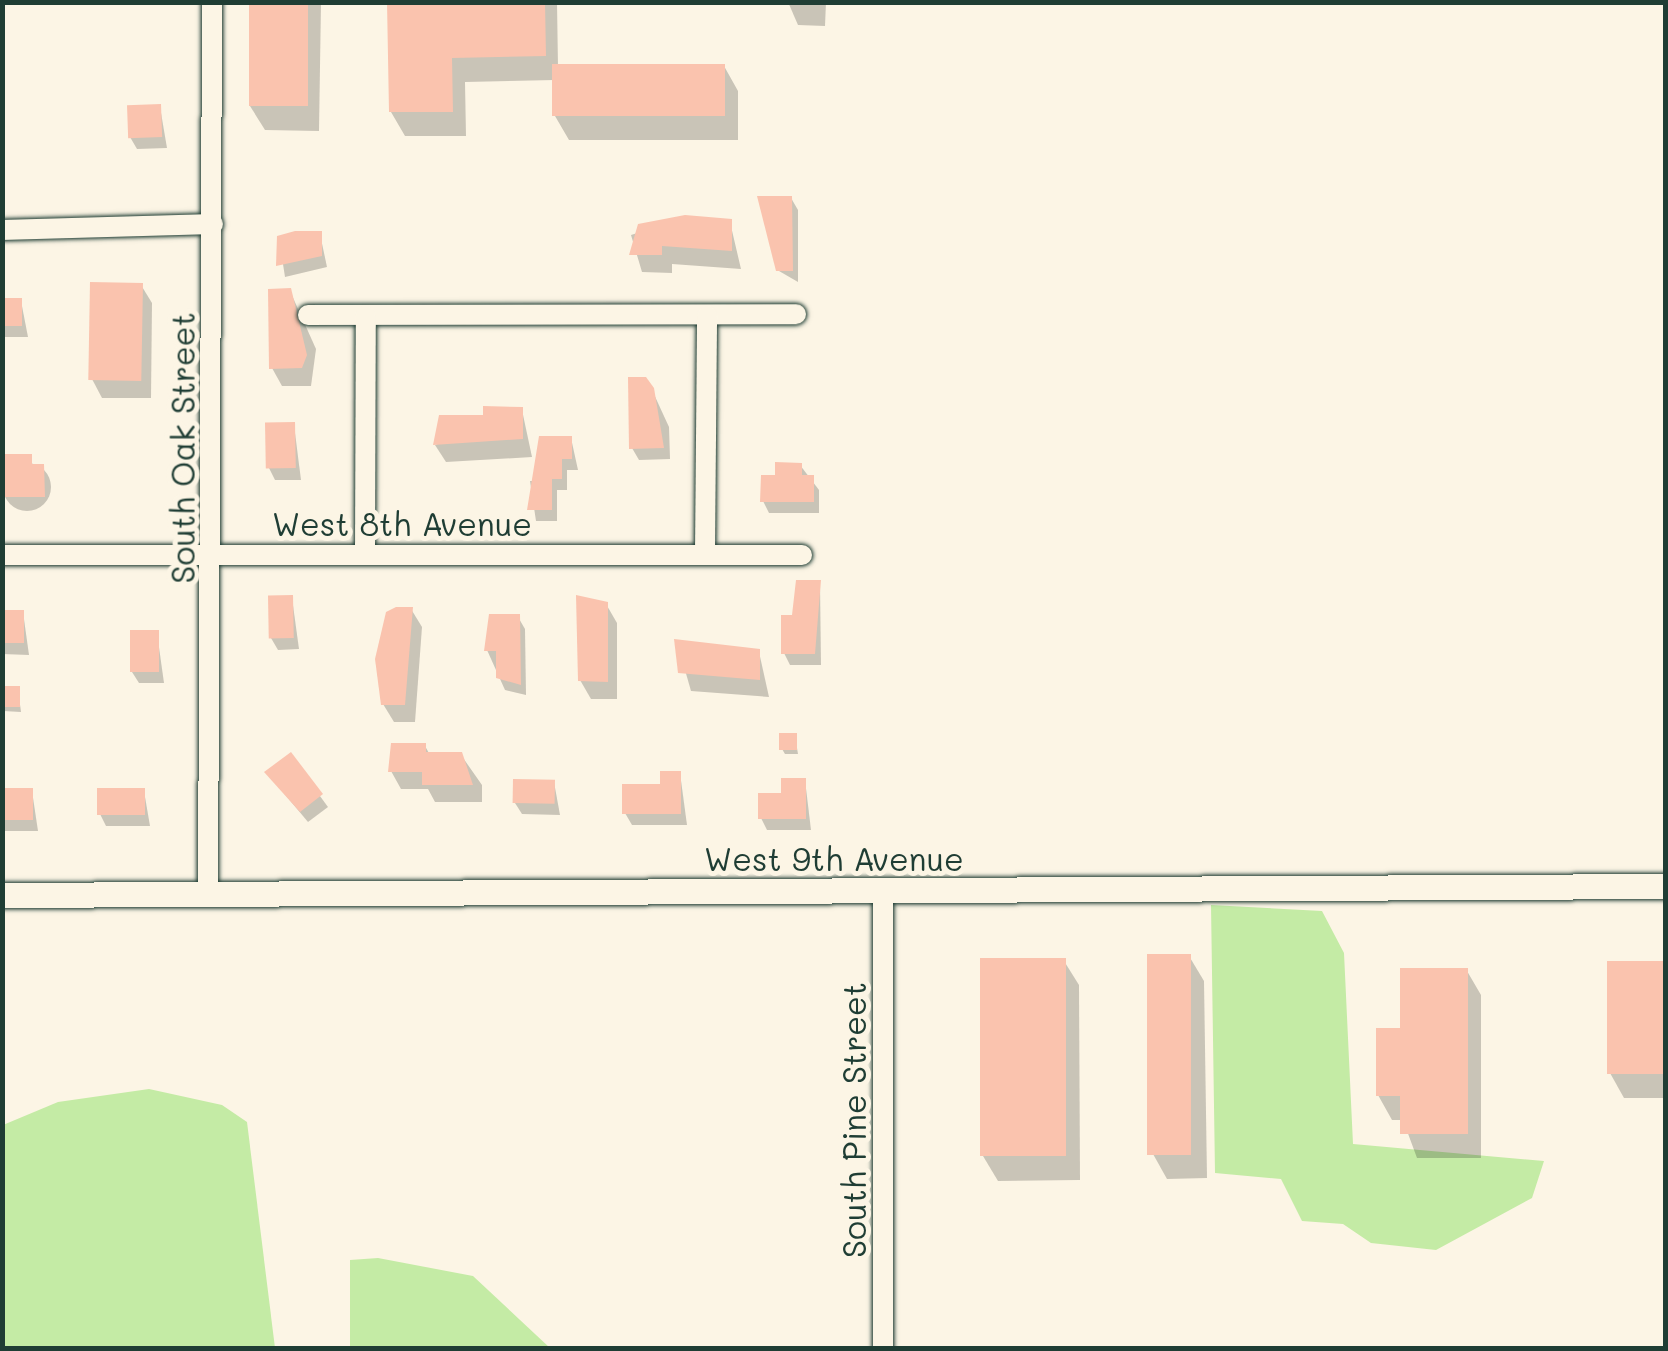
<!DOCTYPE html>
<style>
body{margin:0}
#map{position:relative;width:1668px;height:1351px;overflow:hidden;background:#fcf5e5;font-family:Mali,sans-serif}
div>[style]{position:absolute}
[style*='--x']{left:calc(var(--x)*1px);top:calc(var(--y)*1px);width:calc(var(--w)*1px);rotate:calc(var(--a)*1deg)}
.green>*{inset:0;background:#c4eba5}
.shadow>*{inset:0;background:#0003}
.round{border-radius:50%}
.building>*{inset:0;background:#fac3ae;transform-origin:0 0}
.roads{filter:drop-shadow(0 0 2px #1f3d34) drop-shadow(0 0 2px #1f3d34)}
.minor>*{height:20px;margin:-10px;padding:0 10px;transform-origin:10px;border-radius:10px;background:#fcf5e5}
.tertiary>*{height:25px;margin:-12.5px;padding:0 12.5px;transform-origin:12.5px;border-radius:12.5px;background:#fcf5e5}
span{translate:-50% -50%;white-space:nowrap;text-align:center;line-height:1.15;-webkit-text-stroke:10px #fcf5e5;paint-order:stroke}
.street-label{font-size:32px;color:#1f3d34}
.frame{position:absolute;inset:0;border:5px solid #1f3d34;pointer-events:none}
</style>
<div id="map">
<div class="green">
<div style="clip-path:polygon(1211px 905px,1322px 911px,1344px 953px,1353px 1144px,1544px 1161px,1532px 1198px,1436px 1250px,1371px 1243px,1343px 1224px,1302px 1221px,1281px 1179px,1215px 1173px)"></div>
<div style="clip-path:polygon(149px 1089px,222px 1105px,247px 1122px,275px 1348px,3px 1348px,3px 1125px,58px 1102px)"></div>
<div style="clip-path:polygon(378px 1258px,473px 1276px,550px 1348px,350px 1348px,350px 1260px)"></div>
</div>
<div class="shadow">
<div style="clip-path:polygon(252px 2px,321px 2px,319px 131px,265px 130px,250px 106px)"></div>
<div style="clip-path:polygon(390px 2px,557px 2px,558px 67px,724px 66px,738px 91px,738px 140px,569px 140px,555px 116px,555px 80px,465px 82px,466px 136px,405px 136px,391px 112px)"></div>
<div style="clip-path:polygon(788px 2px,826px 2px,825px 26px,798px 25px)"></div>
<div style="clip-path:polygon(160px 107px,167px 148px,137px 149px,130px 137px)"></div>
<div style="clip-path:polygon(791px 198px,798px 210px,798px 282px,779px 271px)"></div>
<div style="clip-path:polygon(685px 218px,730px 222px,741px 269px,672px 264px,672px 273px,642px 272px,631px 235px)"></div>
<div style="clip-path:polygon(320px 234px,327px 267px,285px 277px,279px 238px)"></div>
<div style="clip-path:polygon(141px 285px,152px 303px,151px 398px,102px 398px,92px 379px)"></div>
<div style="clip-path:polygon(290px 291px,316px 349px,311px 386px,282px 386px,272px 368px)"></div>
<div style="clip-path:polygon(2px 301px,21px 301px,28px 337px,2px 337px)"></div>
<div style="clip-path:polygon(652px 390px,669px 427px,670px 459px,639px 460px,632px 448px)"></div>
<div style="clip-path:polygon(522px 410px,532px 457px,446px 462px,435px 445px)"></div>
<div style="clip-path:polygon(294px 425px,301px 480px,275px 480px,269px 468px)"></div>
<div style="clip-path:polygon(571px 438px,578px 470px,567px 470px,567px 490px,557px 490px,557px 521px,536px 521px,530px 481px,541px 481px)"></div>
<div class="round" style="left:3px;top:463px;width:48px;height:48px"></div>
<div style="clip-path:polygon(800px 465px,819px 490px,819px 513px,769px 513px,763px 501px,777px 477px)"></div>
<div style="clip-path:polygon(820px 583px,821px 665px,790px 665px,784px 653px,794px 618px)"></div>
<div style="clip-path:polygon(292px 598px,299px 649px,278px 650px,271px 638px)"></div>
<div style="clip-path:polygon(577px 598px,606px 604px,617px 623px,617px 699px,591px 699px,580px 680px)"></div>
<div style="clip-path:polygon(411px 609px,422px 627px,415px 722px,394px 722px,383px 704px)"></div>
<div style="clip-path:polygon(2px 612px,23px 612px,29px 655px,2px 654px)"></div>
<div style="clip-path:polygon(518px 617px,525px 629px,526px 695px,505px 690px,487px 650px)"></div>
<div style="clip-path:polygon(157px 633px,164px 683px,139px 683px,132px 672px)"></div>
<div style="clip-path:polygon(677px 642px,759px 652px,769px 697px,691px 691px)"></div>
<div style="clip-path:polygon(2px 688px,18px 689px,21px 712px,3px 711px)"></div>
<div style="clip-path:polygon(795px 736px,798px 754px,785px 754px,782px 749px)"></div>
<div style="clip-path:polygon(425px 746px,430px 755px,461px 755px,482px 785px,482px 802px,435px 802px,428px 789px,401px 789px,391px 771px)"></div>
<div style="clip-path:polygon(290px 755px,328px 807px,308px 822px,267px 773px)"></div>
<div style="clip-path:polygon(680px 773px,687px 825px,632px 825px,625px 813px)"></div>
<div style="clip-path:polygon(805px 780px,811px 830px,767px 830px,761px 818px)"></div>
<div style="clip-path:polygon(554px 782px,560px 815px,522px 814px,515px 803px)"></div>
<div style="clip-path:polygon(2px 791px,32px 791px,38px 831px,2px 831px)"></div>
<div style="clip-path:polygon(144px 791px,150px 826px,106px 826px,100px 814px)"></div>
<div style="clip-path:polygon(1189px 956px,1204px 981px,1207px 1178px,1167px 1179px,1153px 1154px)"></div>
<div style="clip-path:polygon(1064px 961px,1079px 985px,1080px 1180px,998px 1181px,983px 1156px)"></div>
<div style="clip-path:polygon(1666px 964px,1666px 1098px,1624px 1098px,1610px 1073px)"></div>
<div style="clip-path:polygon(1467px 971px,1481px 995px,1481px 1158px,1417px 1158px,1403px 1120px,1392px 1120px,1378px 1095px,1403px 1030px)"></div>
</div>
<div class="building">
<div style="left:249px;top:2px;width:59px;height:104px"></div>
<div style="clip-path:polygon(387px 2px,545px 2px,546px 56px,452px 58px,453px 112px,389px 112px)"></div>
<div style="left:725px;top:64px;width:52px;height:173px;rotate:90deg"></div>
<div style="left:161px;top:104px;width:33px;height:34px;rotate:88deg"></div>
<div style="clip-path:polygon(757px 196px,792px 196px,793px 271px,776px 271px)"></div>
<div style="clip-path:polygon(685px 215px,732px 219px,732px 251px,662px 246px,662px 255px,629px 255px,638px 224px)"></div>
<div style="clip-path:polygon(295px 231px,322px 231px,322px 256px,276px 266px,277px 236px)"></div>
<div style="left:90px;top:282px;width:53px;height:98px;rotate:1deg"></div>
<div style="clip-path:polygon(291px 288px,307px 355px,302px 368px,269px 369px,268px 289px)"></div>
<div style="left:2px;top:298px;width:20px;height:28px"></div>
<div style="clip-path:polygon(628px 377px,646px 377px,654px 388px,664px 448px,629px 449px)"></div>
<div style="clip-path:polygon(483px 406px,523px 407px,523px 439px,433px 445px,439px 415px,483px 415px)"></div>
<div style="left:295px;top:422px;width:46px;height:30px;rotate:89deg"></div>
<div style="clip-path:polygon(539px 436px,572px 436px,572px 459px,562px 459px,562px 479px,552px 479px,552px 510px,527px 510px)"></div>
<div style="clip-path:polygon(2px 454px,32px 454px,32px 464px,44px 464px,45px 497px,2px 497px)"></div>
<div style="clip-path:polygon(775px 462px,802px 463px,802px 475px,814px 475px,814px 502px,760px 502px,761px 475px,775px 475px)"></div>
<div style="clip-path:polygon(796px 580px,821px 580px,815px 654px,781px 654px,781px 615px,792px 615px)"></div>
<div style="left:293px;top:595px;width:43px;height:25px;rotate:89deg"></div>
<div style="clip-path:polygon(576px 595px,608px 602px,608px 682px,578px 681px)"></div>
<div style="clip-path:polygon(396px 607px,413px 607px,405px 705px,381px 705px,375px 659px,386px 612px)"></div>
<div style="left:2px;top:610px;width:22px;height:33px"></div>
<div style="clip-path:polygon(489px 614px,520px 614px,521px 685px,496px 678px,496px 651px,484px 651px)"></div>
<div style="left:159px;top:630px;width:42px;height:29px;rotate:90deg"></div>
<div style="clip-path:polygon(674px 639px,760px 649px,760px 680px,678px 673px)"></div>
<div style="left:2px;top:686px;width:18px;height:21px"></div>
<div style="left:779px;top:733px;width:18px;height:17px"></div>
<div style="clip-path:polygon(426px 743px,426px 752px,462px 752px,473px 785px,422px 785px,422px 772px,388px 772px,391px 743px)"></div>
<div style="clip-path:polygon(291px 752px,323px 794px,300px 812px,264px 772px)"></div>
<div style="clip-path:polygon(660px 771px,681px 771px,681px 814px,622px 814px,622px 784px,660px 784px)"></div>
<div style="clip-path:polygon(781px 778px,806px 778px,806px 819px,758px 819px,758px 793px,781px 793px)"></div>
<div style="left:513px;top:779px;width:42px;height:24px;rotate:1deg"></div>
<div style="left:2px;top:788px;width:31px;height:32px"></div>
<div style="left:97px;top:788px;width:48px;height:27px"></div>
<div style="left:1147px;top:954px;width:44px;height:201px"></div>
<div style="left:1066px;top:958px;width:198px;height:86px;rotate:90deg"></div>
<div style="left:1607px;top:961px;width:59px;height:113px"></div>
<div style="clip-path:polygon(1400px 968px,1468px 968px,1468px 1134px,1400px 1134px,1400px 1096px,1376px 1096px,1376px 1028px,1400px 1028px)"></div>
</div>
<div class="roads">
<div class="minor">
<div style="--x:2;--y:230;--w:211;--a:-1.6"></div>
<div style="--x:308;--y:315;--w:488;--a:-0.1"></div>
<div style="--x:365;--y:552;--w:236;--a:-89.8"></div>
<div style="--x:705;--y:553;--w:237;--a:-89.5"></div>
<div style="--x:2;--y:555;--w:800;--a:0"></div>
<div style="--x:208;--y:894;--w:892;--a:-89.74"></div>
<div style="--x:883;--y:1348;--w:457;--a:-90"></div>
</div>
<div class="tertiary">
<div style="--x:2;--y:895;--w:1664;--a:-0.31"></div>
</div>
</div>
<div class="street-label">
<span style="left:182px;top:448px;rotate:-90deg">South Oak Street</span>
<span style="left:402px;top:523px">West 8th Avenue</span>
<span style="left:834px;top:858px">West 9th Avenue</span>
<span style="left:853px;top:1120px;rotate:-90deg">South Pine Street</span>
</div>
<div class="frame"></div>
</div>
